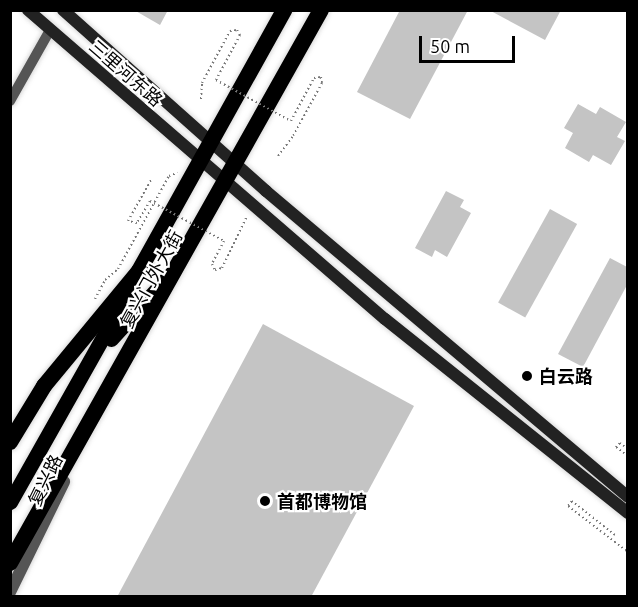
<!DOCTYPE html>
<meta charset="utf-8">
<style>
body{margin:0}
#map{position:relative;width:638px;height:607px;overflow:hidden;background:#fff;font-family:Ubuntu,"Noto Sans SC",sans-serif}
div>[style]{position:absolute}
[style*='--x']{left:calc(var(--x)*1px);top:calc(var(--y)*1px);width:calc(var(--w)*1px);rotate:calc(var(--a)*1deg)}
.building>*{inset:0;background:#c4c4c4;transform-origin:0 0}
.path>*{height:2px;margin-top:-1px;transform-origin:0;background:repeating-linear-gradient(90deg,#777 0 1.5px,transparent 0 4.5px)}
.roads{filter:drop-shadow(0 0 2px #dbdbdb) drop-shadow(0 0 2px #dbdbdb)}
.minor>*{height:10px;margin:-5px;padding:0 5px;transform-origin:5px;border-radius:5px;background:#555}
.tertiary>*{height:12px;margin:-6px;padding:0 6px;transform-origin:6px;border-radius:6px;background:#555}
.secondary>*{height:12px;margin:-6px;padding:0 6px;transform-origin:6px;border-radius:6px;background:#222}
.primary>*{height:15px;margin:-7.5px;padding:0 7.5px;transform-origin:7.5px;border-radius:7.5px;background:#000}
.trunk>*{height:16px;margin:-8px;padding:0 8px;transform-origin:8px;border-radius:8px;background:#000}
.path-bridge>*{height:2px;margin-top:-1px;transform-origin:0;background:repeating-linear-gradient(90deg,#777 0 1.5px,transparent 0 4.5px)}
.dots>*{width:16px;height:16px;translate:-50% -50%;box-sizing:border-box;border:3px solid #fff;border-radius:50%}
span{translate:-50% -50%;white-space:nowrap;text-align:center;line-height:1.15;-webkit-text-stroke:4.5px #fff;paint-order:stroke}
.street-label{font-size:18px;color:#000}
.poi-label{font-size:18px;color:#000;font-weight:700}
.left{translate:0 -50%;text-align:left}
.frame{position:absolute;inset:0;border:12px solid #000;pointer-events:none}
.scale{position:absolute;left:419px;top:36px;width:96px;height:27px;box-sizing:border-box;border:3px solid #000;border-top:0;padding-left:8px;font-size:18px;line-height:21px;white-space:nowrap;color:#000;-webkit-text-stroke:4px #fff;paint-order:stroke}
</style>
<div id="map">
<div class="building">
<div style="clip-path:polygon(134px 10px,168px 10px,160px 25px)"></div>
<div style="clip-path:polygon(400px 10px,468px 10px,410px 119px,357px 92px)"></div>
<div style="clip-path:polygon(489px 10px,561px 10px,545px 40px)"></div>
<div style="clip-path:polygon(578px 104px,596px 114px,600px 107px,626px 122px,617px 137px,625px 141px,611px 165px,593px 155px,589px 162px,565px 148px,573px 133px,564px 128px)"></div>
<div style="clip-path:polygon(446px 191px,464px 200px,460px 207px,471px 213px,447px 257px,435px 250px,432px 257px,415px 248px)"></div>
<div style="left:550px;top:209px;width:31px;height:107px;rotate:29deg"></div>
<div style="clip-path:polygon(610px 258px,627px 267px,627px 285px,583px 367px,558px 354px)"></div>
<div style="clip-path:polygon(263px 324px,414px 406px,311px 597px,117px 597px)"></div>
</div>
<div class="path">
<div style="--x:201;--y:99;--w:16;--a:-86"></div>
<div style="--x:278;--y:156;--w:25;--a:-53"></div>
<div style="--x:150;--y:201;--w:26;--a:121"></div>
<div style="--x:137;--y:223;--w:9;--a:-167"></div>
<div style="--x:128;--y:221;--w:47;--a:-60.7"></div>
<div style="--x:224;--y:241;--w:26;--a:118"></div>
<div style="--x:212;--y:264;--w:7;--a:63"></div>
<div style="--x:215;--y:270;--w:7;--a:-16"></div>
<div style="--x:222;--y:268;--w:58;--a:-64.3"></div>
<div style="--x:95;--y:299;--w:21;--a:-62"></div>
<div style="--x:105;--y:280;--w:17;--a:-40"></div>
<div style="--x:118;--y:269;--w:106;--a:-61.3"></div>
<div style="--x:169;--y:176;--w:9;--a:-21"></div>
<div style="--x:628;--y:449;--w:10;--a:-143"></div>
<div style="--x:620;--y:443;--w:6;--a:135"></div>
<div style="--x:616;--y:447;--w:15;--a:37"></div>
<div style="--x:615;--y:535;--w:55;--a:-141.7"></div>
<div style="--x:572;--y:501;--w:6;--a:129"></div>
<div style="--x:568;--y:506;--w:76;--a:37.5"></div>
</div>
<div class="roads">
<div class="minor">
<div style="--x:10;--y:101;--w:81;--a:-60.6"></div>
</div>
<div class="tertiary">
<div style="--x:10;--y:592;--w:123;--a:-63.9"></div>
</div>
<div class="secondary">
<div style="--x:28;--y:10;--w:472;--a:40.9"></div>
<div style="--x:385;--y:319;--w:311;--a:38.6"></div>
<div style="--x:63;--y:10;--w:272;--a:41.7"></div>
<div style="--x:266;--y:191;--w:474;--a:40.2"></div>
</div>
<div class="primary">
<div style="--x:111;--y:339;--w:81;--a:-47.5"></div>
<div style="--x:10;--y:502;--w:247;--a:-60.6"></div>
</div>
<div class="trunk">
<div style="--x:10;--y:442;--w:66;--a:-58.7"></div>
<div style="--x:44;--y:386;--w:149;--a:-50.4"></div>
<div style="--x:139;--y:271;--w:299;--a:-60.9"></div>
<div style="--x:10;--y:563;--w:634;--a:-60.65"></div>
</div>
</div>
<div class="path-bridge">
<div style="--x:202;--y:83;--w:59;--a:-61.7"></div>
<div style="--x:230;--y:31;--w:7;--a:-8"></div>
<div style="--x:237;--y:30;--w:6;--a:59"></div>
<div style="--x:240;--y:35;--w:51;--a:118.1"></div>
<div style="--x:216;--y:80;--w:85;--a:28.7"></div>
<div style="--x:291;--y:121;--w:49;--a:-61.9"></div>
<div style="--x:314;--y:78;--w:7;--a:-8"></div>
<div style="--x:321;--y:77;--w:6;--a:81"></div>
<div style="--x:322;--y:83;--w:60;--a:118.7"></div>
<div style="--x:150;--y:201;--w:84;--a:28.4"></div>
</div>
<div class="dots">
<div style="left:527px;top:376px;background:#000"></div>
<div style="left:265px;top:501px;background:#000"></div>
</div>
<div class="street-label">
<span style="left:126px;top:73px;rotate:41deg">三里河东路</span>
<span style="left:151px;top:279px;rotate:-61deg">复兴门外大街</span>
<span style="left:45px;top:480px;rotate:-64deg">复兴路</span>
</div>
<div class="poi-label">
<span class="left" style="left:539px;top:376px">白云路</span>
<span class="left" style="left:277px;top:501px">首都博物馆</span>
</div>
<div class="frame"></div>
<div class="scale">50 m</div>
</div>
